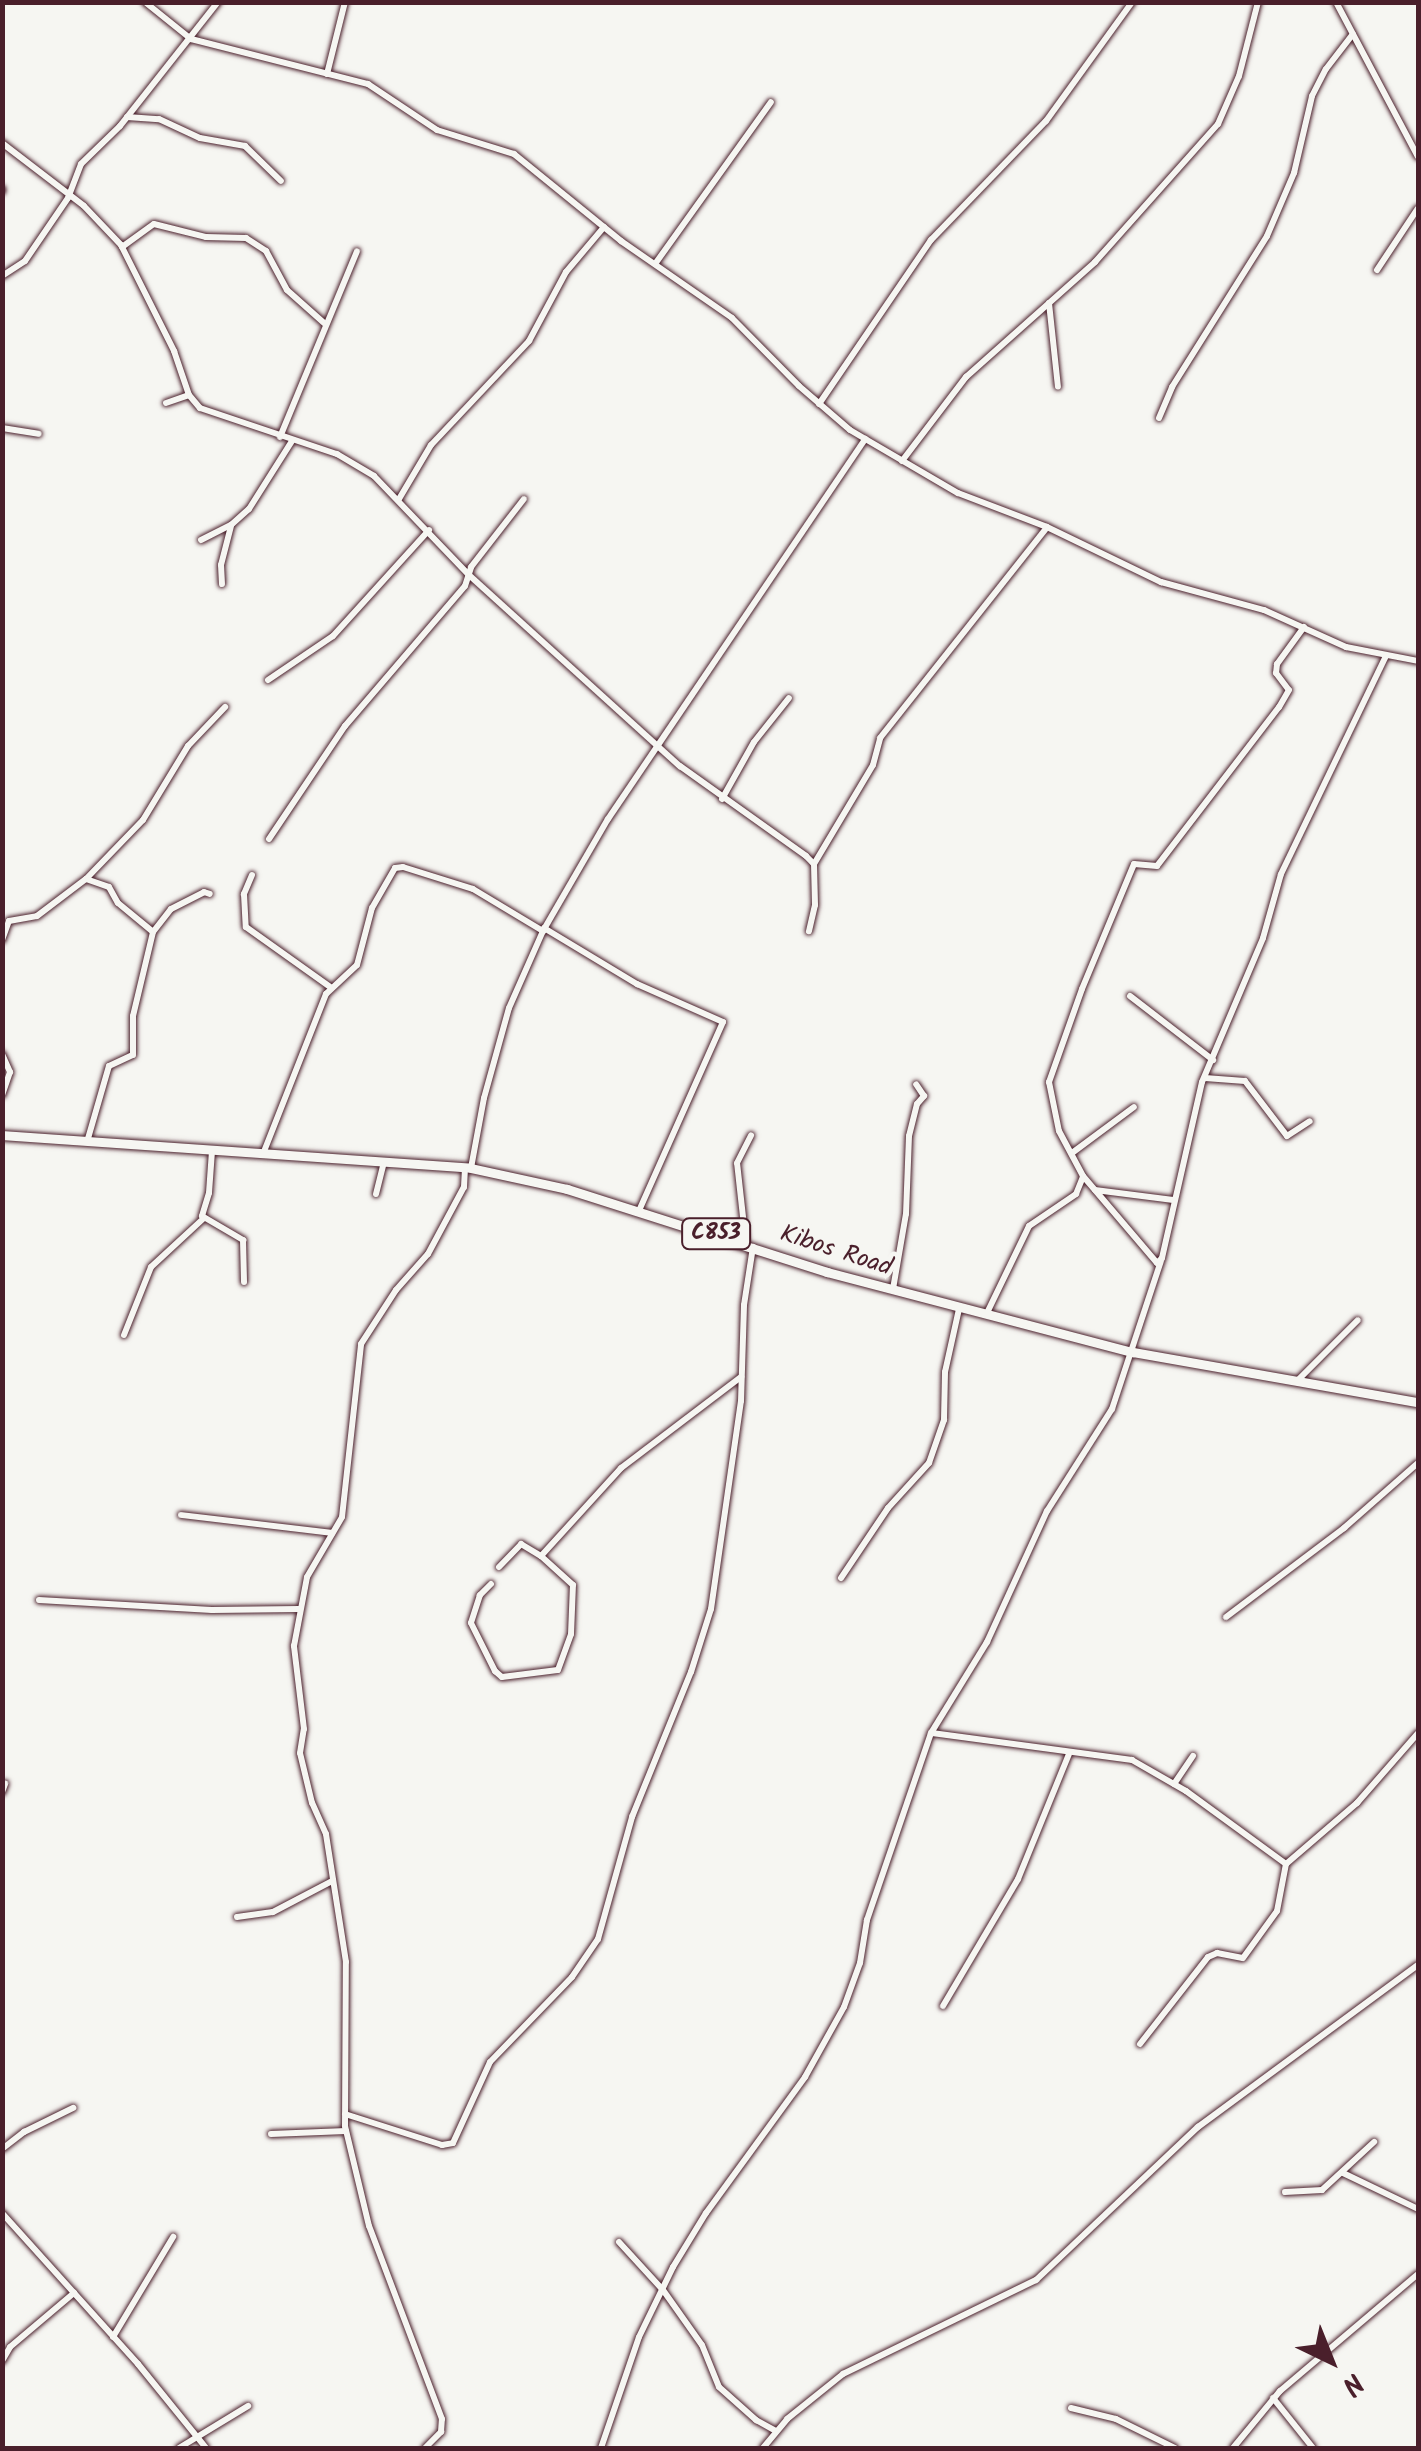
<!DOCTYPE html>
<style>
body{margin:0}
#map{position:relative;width:1421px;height:2451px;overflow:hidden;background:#f6f6f2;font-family:Kalam,sans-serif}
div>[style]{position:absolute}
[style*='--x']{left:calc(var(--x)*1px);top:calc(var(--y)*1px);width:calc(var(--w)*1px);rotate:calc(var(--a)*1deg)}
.roads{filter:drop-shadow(0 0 2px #4a1f2b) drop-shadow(0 0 2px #4a1f2b)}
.minor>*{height:6px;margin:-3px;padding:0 3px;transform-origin:3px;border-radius:3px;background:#f6f6f2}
.major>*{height:9px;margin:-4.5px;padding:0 4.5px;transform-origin:4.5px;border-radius:4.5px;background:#f6f6f2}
span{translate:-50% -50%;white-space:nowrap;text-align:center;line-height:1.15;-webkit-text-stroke:9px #f6f6f2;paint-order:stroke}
.shield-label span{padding:2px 8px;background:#f6f6f2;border:2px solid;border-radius:8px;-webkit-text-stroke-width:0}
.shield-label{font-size:22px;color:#4a1f2b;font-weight:700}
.street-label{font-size:25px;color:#4a1f2b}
.frame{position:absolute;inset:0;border:5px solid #4a1f2b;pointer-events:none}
.north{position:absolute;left:1281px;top:2311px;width:100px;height:100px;-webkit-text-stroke:8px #f6f6f2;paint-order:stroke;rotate:137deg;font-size:28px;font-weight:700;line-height:40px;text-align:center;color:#4a1f2b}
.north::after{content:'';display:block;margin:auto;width:35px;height:45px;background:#4a1f2b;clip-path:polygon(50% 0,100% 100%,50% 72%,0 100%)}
</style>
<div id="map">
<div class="roads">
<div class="minor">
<div style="--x:145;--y:2;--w:59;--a:38.8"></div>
<div style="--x:191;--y:39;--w:183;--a:14.3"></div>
<div style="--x:368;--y:84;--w:83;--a:33.7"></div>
<div style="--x:437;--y:130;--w:81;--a:17.3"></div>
<div style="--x:514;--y:154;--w:138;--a:39.1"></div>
<div style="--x:621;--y:241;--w:135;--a:34.7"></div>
<div style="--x:732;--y:318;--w:95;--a:45.4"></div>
<div style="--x:799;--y:386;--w:67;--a:40.8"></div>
<div style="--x:850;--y:430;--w:125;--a:30.3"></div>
<div style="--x:958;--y:493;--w:95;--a:20.9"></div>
<div style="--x:1047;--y:527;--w:127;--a:25.8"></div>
<div style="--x:1161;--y:582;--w:107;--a:15.2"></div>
<div style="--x:1264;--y:610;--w:90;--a:24.3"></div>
<div style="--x:1346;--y:647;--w:73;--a:11"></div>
<div style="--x:1336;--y:2;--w:175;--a:62.1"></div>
<div style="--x:327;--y:74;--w:74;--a:-76"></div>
<div style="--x:127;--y:117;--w:32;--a:4"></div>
<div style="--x:159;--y:119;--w:45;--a:24.9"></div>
<div style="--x:200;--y:138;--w:46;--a:10.1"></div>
<div style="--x:245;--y:146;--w:50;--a:44.2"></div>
<div style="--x:2;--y:143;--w:103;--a:37.5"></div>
<div style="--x:84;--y:206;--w:54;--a:46.5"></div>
<div style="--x:121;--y:245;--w:119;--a:63.4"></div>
<div style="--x:174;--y:351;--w:46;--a:71.2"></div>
<div style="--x:189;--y:395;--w:17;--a:50"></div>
<div style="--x:200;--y:408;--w:145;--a:18.6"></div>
<div style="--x:337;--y:454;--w:43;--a:30.7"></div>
<div style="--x:374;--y:476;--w:137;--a:46.2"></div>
<div style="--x:469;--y:575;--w:285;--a:42.2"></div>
<div style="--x:680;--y:766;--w:155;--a:35.5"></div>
<div style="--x:806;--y:856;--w:11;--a:45"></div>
<div style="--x:814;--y:864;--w:41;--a:88.6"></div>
<div style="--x:815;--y:905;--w:27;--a:103"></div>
<div style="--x:2;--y:189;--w:2;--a:90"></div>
<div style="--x:122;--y:247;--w:39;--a:-36"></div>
<div style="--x:154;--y:224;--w:54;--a:14"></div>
<div style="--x:206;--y:237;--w:40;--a:1.4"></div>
<div style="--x:246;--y:238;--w:24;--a:33"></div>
<div style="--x:266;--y:251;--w:44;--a:61.7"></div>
<div style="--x:287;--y:290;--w:50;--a:41.7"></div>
<div style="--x:655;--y:264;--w:199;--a:-54.4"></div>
<div style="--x:1377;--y:270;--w:74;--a:-56.5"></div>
<div style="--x:2;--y:276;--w:27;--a:-33"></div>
<div style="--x:25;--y:261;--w:76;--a:-55.7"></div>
<div style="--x:68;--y:198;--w:36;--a:-69"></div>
<div style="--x:81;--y:164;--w:54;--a:-44.3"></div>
<div style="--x:120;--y:126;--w:158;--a:-51.7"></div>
<div style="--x:1049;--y:303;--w:84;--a:83.9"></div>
<div style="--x:166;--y:403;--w:24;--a:-19"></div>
<div style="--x:819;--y:404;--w:199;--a:-55.7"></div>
<div style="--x:931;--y:240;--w:165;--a:-46"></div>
<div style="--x:1046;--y:121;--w:147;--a:-54.1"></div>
<div style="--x:1159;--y:418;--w:34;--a:-67"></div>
<div style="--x:1172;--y:387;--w:178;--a:-57.8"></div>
<div style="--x:1267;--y:236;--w:69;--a:-66.8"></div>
<div style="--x:1294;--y:173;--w:79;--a:-76.8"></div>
<div style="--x:1312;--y:96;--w:30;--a:-63"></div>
<div style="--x:1326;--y:69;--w:44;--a:-52.4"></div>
<div style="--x:2;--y:428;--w:37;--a:9"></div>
<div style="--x:280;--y:437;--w:201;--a:-67.5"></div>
<div style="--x:902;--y:461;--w:106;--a:-52.7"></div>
<div style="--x:966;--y:377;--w:173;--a:-41.7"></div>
<div style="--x:1095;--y:262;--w:185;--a:-48.3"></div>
<div style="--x:1218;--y:124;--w:52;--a:-66.4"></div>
<div style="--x:1239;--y:76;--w:76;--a:-75.6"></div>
<div style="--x:399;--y:499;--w:63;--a:-59.3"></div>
<div style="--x:431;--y:445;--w:143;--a:-46.7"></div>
<div style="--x:529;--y:341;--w:78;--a:-61.8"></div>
<div style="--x:566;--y:272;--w:59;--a:-49.8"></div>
<div style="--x:201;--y:540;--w:34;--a:-27"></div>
<div style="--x:231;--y:525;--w:24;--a:-42"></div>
<div style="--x:249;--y:509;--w:80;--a:-57.7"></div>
<div style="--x:222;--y:584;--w:19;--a:-93"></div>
<div style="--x:221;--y:565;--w:40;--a:-75.6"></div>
<div style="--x:1304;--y:627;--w:46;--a:126.1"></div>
<div style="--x:1277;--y:664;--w:9;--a:96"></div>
<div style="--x:1276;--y:673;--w:21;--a:53"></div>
<div style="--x:1289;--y:690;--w:20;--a:120"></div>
<div style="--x:1279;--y:707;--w:200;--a:127.5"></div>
<div style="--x:1157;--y:866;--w:23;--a:-175"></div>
<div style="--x:1134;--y:864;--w:135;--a:112.6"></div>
<div style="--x:1082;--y:989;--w:99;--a:109.5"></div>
<div style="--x:1049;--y:1082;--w:50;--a:78.5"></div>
<div style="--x:1059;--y:1131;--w:51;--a:61.9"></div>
<div style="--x:1083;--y:1176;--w:114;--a:49.6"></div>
<div style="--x:1157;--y:1263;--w:7;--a:-45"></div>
<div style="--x:1162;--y:1258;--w:180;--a:-77.2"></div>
<div style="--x:1202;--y:1082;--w:156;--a:-67"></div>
<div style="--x:1263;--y:938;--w:66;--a:-74.3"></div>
<div style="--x:1281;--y:874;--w:242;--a:-64.3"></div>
<div style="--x:268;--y:680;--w:78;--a:-34.1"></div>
<div style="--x:333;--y:636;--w:143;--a:-47.8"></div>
<div style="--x:722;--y:799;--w:65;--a:-60.7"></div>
<div style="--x:754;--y:742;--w:56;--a:-51.5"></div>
<div style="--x:269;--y:839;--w:136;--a:-56.1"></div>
<div style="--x:345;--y:726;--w:184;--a:-49.4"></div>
<div style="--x:465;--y:586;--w:20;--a:-72"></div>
<div style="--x:471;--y:567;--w:86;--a:-52.1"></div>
<div style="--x:814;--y:864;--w:115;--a:-59.2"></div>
<div style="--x:873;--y:765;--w:28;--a:-75"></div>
<div style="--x:880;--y:738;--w:269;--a:-51.6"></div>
<div style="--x:252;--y:875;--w:21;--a:113"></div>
<div style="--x:244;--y:894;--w:33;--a:87"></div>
<div style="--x:246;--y:927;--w:103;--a:35.5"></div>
<div style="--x:86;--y:879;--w:82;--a:-46"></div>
<div style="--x:143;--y:820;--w:87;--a:-58.7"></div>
<div style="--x:188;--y:746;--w:54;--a:-46.5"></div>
<div style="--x:544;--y:928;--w:109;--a:31.1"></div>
<div style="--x:637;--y:984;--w:94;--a:23.8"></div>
<div style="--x:723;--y:1022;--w:207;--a:114"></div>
<div style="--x:2;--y:940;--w:20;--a:-70"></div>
<div style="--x:9;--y:921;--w:28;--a:-10"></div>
<div style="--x:37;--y:916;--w:61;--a:-37.1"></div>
<div style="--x:86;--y:879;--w:24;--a:19"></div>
<div style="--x:109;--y:887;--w:18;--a:61"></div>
<div style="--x:118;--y:903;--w:45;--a:39.6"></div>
<div style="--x:1130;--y:996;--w:105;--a:37.6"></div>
<div style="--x:2;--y:1054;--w:20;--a:66"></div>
<div style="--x:10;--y:1072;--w:24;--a:109"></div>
<div style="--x:1205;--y:1078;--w:40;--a:4.3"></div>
<div style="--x:1245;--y:1081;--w:69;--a:52.6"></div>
<div style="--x:1287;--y:1136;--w:27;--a:-33"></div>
<div style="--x:87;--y:1142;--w:79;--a:-73.9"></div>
<div style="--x:109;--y:1066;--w:26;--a:-25"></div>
<div style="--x:133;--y:1055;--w:39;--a:-90"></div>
<div style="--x:133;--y:1016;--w:86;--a:-76.6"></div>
<div style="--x:153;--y:932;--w:29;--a:-52"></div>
<div style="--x:171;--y:909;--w:37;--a:-27"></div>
<div style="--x:204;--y:892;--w:6;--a:18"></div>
<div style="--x:212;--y:1151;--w:42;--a:94.1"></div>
<div style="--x:209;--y:1193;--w:24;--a:107"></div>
<div style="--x:202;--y:1216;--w:48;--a:30.3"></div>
<div style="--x:243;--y:1240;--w:42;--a:88.6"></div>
<div style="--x:1072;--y:1153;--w:77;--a:-36.6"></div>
<div style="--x:263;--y:1154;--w:172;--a:-68.5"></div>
<div style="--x:326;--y:994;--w:42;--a:-43.1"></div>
<div style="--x:357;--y:965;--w:59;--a:-75.3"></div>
<div style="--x:372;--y:908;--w:46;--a:-60.1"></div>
<div style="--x:395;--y:868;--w:8;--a:-7"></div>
<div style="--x:403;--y:867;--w:73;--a:17.4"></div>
<div style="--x:473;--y:889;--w:82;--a:31"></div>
<div style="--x:471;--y:1168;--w:71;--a:-79.5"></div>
<div style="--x:484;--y:1098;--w:93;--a:-74.5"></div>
<div style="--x:509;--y:1008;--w:84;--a:-66.2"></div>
<div style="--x:543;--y:931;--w:129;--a:-59.9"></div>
<div style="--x:608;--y:819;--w:459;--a:-55.9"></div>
<div style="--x:1095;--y:1190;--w:79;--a:7.3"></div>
<div style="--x:376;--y:1194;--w:33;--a:-76"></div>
<div style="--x:746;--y:1244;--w:81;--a:-96.3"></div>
<div style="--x:737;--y:1163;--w:31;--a:-63"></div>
<div style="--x:893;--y:1289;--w:76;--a:-80.2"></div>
<div style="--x:906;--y:1214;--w:78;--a:-87.8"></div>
<div style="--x:909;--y:1136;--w:33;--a:-76"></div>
<div style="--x:917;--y:1104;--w:11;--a:-49"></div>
<div style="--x:924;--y:1096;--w:14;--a:-124"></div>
<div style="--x:986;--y:1315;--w:99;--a:-64.2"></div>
<div style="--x:1029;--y:1226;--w:57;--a:-34.2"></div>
<div style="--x:1076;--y:1194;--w:18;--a:-68"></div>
<div style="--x:124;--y:1335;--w:73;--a:-68.3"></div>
<div style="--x:151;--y:1267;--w:72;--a:-42.8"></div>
<div style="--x:1299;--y:1379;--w:83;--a:-45"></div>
<div style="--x:181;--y:1515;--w:152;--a:6.8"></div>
<div style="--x:499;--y:1567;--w:32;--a:-46"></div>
<div style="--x:521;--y:1544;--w:23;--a:31"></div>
<div style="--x:541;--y:1556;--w:119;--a:-47.7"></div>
<div style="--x:621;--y:1468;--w:151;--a:-37.2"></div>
<div style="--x:841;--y:1578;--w:84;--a:-56.1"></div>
<div style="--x:888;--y:1508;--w:61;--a:-47.7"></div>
<div style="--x:929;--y:1463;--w:46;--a:-70.8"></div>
<div style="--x:944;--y:1420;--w:48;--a:-88.8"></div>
<div style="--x:945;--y:1372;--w:65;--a:-77.5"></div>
<div style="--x:491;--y:1584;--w:16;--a:135"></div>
<div style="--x:480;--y:1595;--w:29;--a:108"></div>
<div style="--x:471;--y:1623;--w:54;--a:63.4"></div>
<div style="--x:495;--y:1671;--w:9;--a:41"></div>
<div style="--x:502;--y:1677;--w:56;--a:-7.1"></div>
<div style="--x:558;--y:1670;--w:38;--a:-70"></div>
<div style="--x:571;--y:1634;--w:49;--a:-87.7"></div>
<div style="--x:573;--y:1585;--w:43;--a:-137.8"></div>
<div style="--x:39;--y:1600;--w:173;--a:3.3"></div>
<div style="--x:212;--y:1610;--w:87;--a:-0.7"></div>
<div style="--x:1226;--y:1617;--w:148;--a:-37"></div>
<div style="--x:1344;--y:1528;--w:98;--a:-41.3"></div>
<div style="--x:932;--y:1733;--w:202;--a:7.7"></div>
<div style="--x:1132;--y:1760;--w:62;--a:29.9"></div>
<div style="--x:1186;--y:1791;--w:124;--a:36.1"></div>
<div style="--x:1174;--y:1784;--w:34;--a:-56"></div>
<div style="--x:2;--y:1792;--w:9;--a:-69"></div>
<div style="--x:237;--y:1917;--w:36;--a:-8"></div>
<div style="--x:273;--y:1912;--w:67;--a:-27.7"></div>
<div style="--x:943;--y:2006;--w:147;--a:-59.4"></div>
<div style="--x:1018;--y:1879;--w:135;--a:-67.8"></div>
<div style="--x:1140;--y:2044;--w:110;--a:-52"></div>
<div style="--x:1208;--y:1957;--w:10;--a:-24"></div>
<div style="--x:1217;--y:1953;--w:26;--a:11"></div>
<div style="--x:1243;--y:1958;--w:58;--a:-54.1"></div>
<div style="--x:1277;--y:1911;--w:48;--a:-79.2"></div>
<div style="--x:1286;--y:1864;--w:94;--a:-40.7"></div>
<div style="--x:1357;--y:1803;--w:93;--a:-48.9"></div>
<div style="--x:345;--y:2114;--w:102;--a:17.7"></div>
<div style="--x:442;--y:2145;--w:11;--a:-10"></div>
<div style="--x:453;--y:2143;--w:89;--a:-65.4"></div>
<div style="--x:490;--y:2062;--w:118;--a:-46"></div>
<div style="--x:572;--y:1977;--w:46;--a:-55.6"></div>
<div style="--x:598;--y:1939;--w:127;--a:-74.4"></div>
<div style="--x:632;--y:1817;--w:157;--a:-67.9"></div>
<div style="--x:691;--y:1672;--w:66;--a:-72.4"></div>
<div style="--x:711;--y:1609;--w:210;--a:-81.8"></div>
<div style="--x:741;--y:1401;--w:96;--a:-88.2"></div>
<div style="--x:744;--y:1305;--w:59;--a:-81.2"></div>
<div style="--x:271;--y:2134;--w:75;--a:-2.3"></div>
<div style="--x:2;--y:2149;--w:28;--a:-38"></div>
<div style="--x:24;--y:2132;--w:55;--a:-26.1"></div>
<div style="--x:1343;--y:2173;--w:83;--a:25.6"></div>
<div style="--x:1285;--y:2192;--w:37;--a:-3"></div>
<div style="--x:1322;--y:2190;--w:71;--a:-42.7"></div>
<div style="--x:2;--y:2213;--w:203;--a:48"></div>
<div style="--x:138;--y:2364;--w:108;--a:51"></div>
<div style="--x:619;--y:2242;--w:65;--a:47.5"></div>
<div style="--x:663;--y:2290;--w:67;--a:54.7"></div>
<div style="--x:702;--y:2345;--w:45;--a:68"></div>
<div style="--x:719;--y:2387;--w:50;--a:41.7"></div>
<div style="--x:756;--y:2420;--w:23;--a:29"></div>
<div style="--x:113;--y:2337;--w:117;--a:-59"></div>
<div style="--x:2;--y:2361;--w:16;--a:-60"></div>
<div style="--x:10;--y:2347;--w:84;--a:-40.2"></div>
<div style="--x:1273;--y:2398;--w:64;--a:51.3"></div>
<div style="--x:1071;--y:2408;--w:46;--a:13.7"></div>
<div style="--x:1116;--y:2419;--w:66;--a:26.2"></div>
<div style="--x:179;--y:2448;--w:81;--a:-31.3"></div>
<div style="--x:425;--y:2448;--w:23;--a:-45"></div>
<div style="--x:441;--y:2432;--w:13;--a:-86"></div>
<div style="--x:442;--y:2419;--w:206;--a:-110.7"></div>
<div style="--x:369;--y:2226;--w:103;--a:-103.5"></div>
<div style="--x:345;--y:2126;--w:164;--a:-89.7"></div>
<div style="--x:346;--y:1962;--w:130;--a:-98.9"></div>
<div style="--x:326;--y:1834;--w:34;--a:-114"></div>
<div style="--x:312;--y:1803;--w:51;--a:-103.5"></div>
<div style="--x:300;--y:1753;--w:24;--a:-81"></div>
<div style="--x:304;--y:1729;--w:84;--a:-96.9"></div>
<div style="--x:294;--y:1646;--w:70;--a:-79.3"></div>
<div style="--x:307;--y:1577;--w:69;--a:-59.7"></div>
<div style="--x:342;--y:1517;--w:174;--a:-83.7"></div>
<div style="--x:361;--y:1344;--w:64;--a:-57.1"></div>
<div style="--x:396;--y:1290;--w:48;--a:-48.4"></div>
<div style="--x:428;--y:1254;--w:76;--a:-61.8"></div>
<div style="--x:464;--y:1187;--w:19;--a:-87"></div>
<div style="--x:601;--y:2448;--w:117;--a:-71.1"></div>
<div style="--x:639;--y:2337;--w:78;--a:-64.1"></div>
<div style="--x:673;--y:2267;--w:63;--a:-58.6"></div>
<div style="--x:706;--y:2213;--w:168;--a:-53.9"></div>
<div style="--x:805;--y:2077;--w:80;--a:-60.9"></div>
<div style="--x:844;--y:2007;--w:47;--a:-70"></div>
<div style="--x:860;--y:1963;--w:44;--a:-80.8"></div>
<div style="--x:867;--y:1920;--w:198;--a:-71.1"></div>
<div style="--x:931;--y:1733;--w:107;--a:-58.4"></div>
<div style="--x:987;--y:1642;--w:144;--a:-65.4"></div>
<div style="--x:1047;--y:1511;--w:121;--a:-57.5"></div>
<div style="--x:1112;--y:1409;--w:156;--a:-71.7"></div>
<div style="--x:763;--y:2448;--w:38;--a:-50"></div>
<div style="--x:787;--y:2419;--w:72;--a:-38.8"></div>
<div style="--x:843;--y:2374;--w:215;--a:-26"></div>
<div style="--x:1036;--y:2280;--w:223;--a:-43.4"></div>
<div style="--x:1198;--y:2127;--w:273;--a:-36.4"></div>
<div style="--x:1233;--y:2448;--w:74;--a:-50.5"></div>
<div style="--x:1280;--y:2391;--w:181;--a:-40.3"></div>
</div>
<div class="major">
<div style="--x:2;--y:1135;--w:470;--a:4"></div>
<div style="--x:471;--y:1168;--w:98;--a:12.3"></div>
<div style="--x:567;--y:1189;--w:273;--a:17.7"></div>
<div style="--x:827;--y:1272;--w:316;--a:14.7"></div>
<div style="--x:1133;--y:1352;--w:289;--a:10"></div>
</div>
</div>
<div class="shield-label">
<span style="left:716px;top:1234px">C853</span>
</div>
<div class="street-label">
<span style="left:836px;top:1251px;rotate:18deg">Kibos Road</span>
</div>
<div class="frame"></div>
<div class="north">N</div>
</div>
